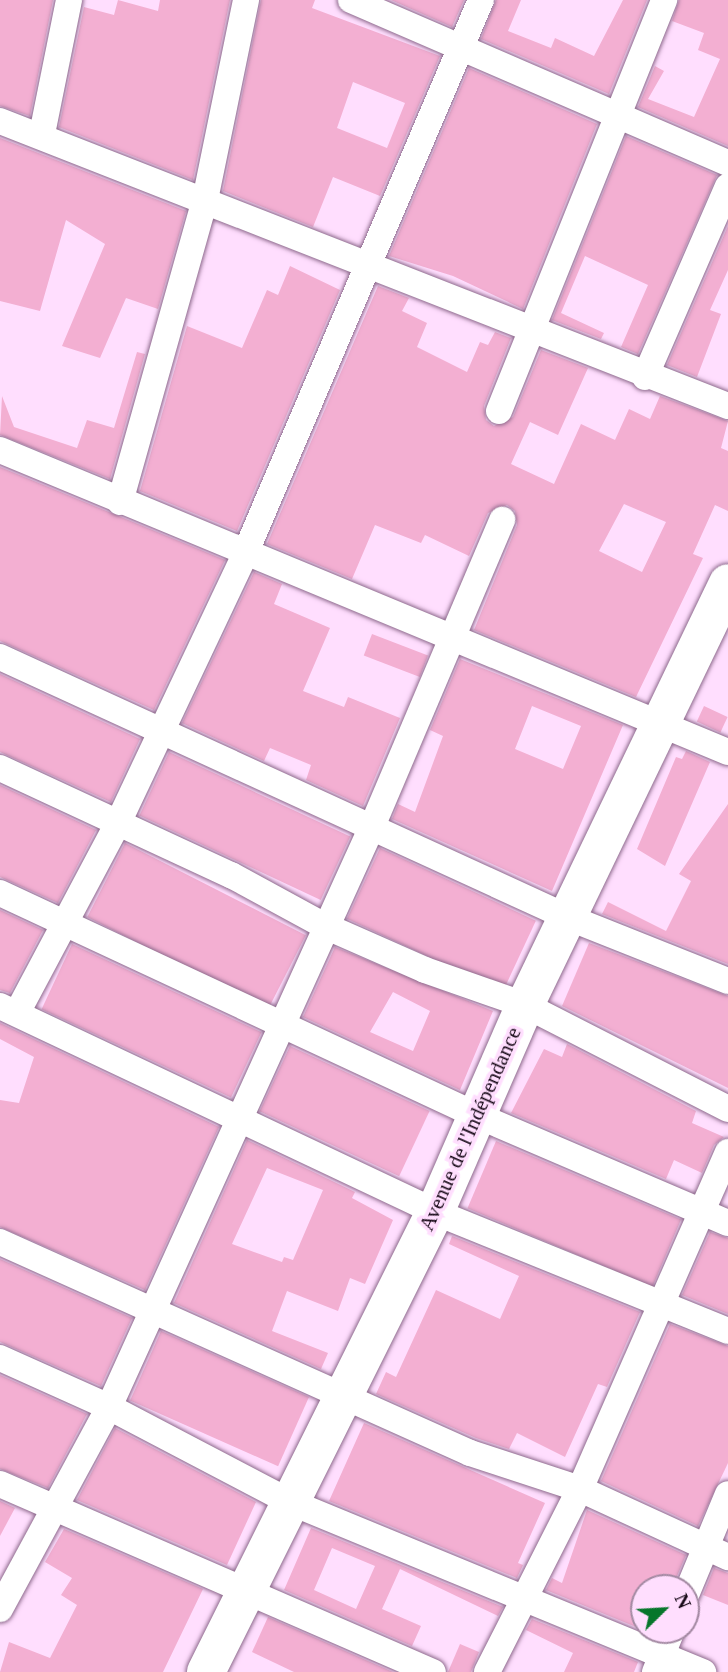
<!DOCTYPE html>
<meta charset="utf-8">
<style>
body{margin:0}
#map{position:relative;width:728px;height:1672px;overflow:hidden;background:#ffdefe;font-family:"Times New Roman",serif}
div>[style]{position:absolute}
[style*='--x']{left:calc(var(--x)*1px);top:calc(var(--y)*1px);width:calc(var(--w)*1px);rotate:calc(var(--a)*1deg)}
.building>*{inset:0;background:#f3afd2;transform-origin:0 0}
.roads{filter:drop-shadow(0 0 2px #8d698c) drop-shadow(0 0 2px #8d698c)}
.street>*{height:26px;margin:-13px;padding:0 13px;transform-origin:13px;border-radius:13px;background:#fff}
.secondary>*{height:38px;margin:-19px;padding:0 19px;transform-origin:19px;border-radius:19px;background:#fff}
span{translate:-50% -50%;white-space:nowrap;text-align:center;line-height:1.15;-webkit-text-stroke:7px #ffdefe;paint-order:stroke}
.street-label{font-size:21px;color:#180a18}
.north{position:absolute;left:630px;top:1574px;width:70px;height:70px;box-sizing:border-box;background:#ffdefe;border:2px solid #a389a2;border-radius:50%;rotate:66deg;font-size:19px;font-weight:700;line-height:28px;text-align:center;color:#180a18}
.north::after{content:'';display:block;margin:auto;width:24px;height:32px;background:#06762b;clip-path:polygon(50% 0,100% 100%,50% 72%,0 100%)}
</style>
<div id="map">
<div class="building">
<div style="clip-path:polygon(0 0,53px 0,30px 116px,0 106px)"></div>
<div style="clip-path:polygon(118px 0,158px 11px,160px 0,230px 0,193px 180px,59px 127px,84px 7px,114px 15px)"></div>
<div style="clip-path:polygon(evenodd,261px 0,315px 0,312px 8px,440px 56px,380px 196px,333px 177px,313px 227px,223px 191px,261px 0,353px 82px,405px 103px,387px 148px,337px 128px,353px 82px)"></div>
<div style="clip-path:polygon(391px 0,464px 0,452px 27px)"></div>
<div style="clip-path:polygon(496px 0,521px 0,508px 31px,551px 48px,555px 38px,594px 56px,623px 0,647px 0,609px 94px,481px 39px)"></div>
<div style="clip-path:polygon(679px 0,728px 0,728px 146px,638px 107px,655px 66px,664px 71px,648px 99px,694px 117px,720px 59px,698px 50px,704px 33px,672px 21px)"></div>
<div style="clip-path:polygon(469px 68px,597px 124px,523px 309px,453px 276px,389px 256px)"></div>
<div style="clip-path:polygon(626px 136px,717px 175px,638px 354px,621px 347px,648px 285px,585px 256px,561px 313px,604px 333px,601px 339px,552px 320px)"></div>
<div style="clip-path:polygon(0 138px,186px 211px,158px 309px,126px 298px,100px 358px,62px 346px,105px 244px,66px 220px,40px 311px,0 301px)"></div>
<div style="clip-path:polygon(728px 226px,728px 270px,710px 310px,721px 314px,697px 377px,667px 365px)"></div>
<div style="clip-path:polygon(290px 266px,340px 290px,237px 531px,140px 491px,187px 326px,242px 348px,267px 290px,278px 295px)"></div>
<div style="clip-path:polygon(evenodd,378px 286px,409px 298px,402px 311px,427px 323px,417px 347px,467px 372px,480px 342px,488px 345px,495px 332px,511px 338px,484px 406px,486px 420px,494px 426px,513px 417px,541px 350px,588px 368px,558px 435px,530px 422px,511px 464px,554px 484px,581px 424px,615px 440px,629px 409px,650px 419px,660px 396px,728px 421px,721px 448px,728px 451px,728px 511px,715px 505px,693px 554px,703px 558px,636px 697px,474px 630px,517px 525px,515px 511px,507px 505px,488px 513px,469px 556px,425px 535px,421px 543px,375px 525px,352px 579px,267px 544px,378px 286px,624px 504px,666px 522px,642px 572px,599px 551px,624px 504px)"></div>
<div style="clip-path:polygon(137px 352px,145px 354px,110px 479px,0 435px,2px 396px,14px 427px,77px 448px,87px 420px,114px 428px)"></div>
<div style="clip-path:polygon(0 467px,225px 560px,154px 710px,0 641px)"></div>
<div style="clip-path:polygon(254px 572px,282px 584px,274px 604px,330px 628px,303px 691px,344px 707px,348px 697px,400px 718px,363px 806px,306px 780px,311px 765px,270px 748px,264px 761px,182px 723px)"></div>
<div style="left:372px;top:634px;width:60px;height:23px;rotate:21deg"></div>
<div style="clip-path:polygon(evenodd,460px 659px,623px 725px,552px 891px,392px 819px,398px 804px,415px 812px,443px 736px,430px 730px,460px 659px,532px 706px,581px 726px,563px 769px,515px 749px,532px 706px)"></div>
<div style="clip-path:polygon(0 674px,140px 739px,111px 802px,0 752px)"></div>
<div style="left:704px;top:706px;width:26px;height:17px;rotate:25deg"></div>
<div style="clip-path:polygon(686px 751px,710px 762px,665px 866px,637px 849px,676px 757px,682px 759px)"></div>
<div style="left:169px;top:752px;width:200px;height:70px;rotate:25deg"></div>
<div style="clip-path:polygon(0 785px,96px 830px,58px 903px,0 877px)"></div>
<div style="clip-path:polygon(728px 804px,728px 964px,602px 914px,608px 902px,666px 931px,691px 881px,679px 874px)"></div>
<div style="left:125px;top:843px;width:203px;height:83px;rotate:27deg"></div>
<div style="left:380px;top:848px;width:172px;height:78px;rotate:25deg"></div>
<div style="clip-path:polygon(0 910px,43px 930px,10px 993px,0 990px)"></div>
<div style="clip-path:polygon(589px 943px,728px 996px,728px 1088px,562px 1006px)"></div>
<div style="left:72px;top:944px;width:209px;height:72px;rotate:25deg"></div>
<div style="clip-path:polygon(evenodd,335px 947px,493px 1011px,460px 1090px,303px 1017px,335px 947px,393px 992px,430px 1011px,413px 1051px,370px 1032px,393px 992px)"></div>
<div style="clip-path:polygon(0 1023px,219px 1127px,145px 1290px,0 1227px,0 1100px,19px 1103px,34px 1057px,0 1039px)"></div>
<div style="clip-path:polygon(567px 1044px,696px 1111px,692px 1123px,724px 1137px,714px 1145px,702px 1173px,674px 1160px,666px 1179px,511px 1113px,544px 1049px,562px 1057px)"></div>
<div style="left:290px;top:1046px;width:154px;height:72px;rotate:25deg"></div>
<div style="clip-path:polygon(evenodd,247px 1140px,355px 1192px,352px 1198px,393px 1220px,365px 1284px,350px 1278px,338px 1311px,287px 1291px,272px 1331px,328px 1353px,321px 1369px,174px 1303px,247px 1140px,267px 1168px,323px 1190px,293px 1260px,284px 1257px,282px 1262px,232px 1244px,267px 1168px)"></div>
<div style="left:496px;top:1141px;width:201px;height:73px;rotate:23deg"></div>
<div style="clip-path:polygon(710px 1232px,728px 1238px,728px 1314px,682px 1295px)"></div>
<div style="clip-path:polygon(452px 1236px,640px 1312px,607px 1387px,598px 1384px,565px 1457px,517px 1433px,509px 1449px,476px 1438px,376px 1394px,386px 1372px,396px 1377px,436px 1290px,500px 1319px,519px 1276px,449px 1244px)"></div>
<div style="clip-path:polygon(0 1259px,132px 1318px,101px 1386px,0 1342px)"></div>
<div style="clip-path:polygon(670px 1324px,728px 1346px,728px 1463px,698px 1526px,601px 1481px)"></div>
<div style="left:161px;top:1331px;width:162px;height:76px;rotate:24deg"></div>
<div style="clip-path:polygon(0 1375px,87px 1414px,48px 1488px,0 1469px)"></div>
<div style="clip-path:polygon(364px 1423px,545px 1503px,518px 1563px,523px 1565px,517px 1578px,329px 1501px)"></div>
<div style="clip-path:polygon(115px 1428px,256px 1502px,227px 1565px,77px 1500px)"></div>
<div style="clip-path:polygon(0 1501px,15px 1508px,0 1536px)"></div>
<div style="clip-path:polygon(587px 1510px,686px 1555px,672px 1588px,644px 1588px,644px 1630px,655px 1630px,653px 1634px,546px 1590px,552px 1578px,562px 1583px)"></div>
<div style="clip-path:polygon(evenodd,311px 1528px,503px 1607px,498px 1616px,400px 1569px,382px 1609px,421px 1626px,412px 1646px,284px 1590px,311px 1528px,332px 1548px,375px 1566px,356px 1609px,314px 1590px,332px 1548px)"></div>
<div style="clip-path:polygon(64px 1529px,203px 1589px,163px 1672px,0 1672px,9px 1642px,50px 1658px,77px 1605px,61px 1595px,72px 1578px,45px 1562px)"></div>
<div style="clip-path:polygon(714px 1568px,728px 1573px,728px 1605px,703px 1595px)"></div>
<div style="clip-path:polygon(268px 1617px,393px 1672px,294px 1672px,252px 1652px)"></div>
<div style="clip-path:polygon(532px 1619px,638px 1662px,634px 1672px,564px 1672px,573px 1653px,526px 1630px)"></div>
<div style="clip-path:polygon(460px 1644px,479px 1652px,471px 1672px,448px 1672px)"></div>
</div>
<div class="roads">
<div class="street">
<div style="--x:351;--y:0;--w:411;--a:23.4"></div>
<div style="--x:0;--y:121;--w:782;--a:21.38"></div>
<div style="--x:42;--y:134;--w:137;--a:-78.6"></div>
<div style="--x:645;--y:377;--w:208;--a:-66.5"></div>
<div style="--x:499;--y:411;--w:443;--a:-68.1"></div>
<div style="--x:0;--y:450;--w:788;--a:22.53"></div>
<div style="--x:120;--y:502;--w:314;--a:-74.3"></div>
<div style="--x:205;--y:200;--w:204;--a:-78.4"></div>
<div style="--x:0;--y:657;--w:624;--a:24.63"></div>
<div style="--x:567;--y:917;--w:173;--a:21.7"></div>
<div style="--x:0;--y:768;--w:255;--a:24.9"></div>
<div style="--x:231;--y:875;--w:107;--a:28.5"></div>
<div style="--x:325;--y:926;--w:109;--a:23.7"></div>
<div style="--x:425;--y:970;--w:106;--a:19.3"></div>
<div style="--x:525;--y:1005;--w:228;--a:27.1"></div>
<div style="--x:0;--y:893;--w:525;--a:25"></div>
<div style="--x:476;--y:1115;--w:274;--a:23.2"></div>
<div style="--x:0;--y:1006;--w:481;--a:25.3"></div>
<div style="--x:435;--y:1212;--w:316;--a:22.1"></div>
<div style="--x:17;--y:1013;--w:217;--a:-62"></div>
<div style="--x:119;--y:821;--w:295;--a:-64.7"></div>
<div style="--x:245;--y:554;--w:602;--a:-66.93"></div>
<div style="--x:0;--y:1242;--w:515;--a:24.18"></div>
<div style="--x:470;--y:1453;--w:116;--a:18.1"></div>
<div style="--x:580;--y:1489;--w:163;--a:24.7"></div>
<div style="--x:0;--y:1358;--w:120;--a:24.2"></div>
<div style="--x:109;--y:1407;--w:204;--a:27.7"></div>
<div style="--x:290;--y:1502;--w:447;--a:22.4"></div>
<div style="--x:0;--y:1484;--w:472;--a:23.5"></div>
<div style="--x:686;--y:1595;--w:109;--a:-67.4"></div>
<div style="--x:0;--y:1609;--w:230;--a:-61.6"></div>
<div style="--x:109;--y:1407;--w:635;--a:-65.62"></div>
<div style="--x:371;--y:829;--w:336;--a:-67"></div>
<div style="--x:487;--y:1672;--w:205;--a:-63.1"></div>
<div style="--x:580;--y:1489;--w:368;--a:-66.3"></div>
<div style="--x:655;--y:1672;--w:45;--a:-68"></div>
</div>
<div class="secondary">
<div style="--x:206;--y:1672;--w:514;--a:-63.53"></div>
<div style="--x:435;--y:1212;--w:226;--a:-66.5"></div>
<div style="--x:525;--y:1005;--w:468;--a:-64.3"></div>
</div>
</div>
<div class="street-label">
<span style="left:470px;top:1129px;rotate:-66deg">Avenue de l'Indépendance</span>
</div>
<div class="north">N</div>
</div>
